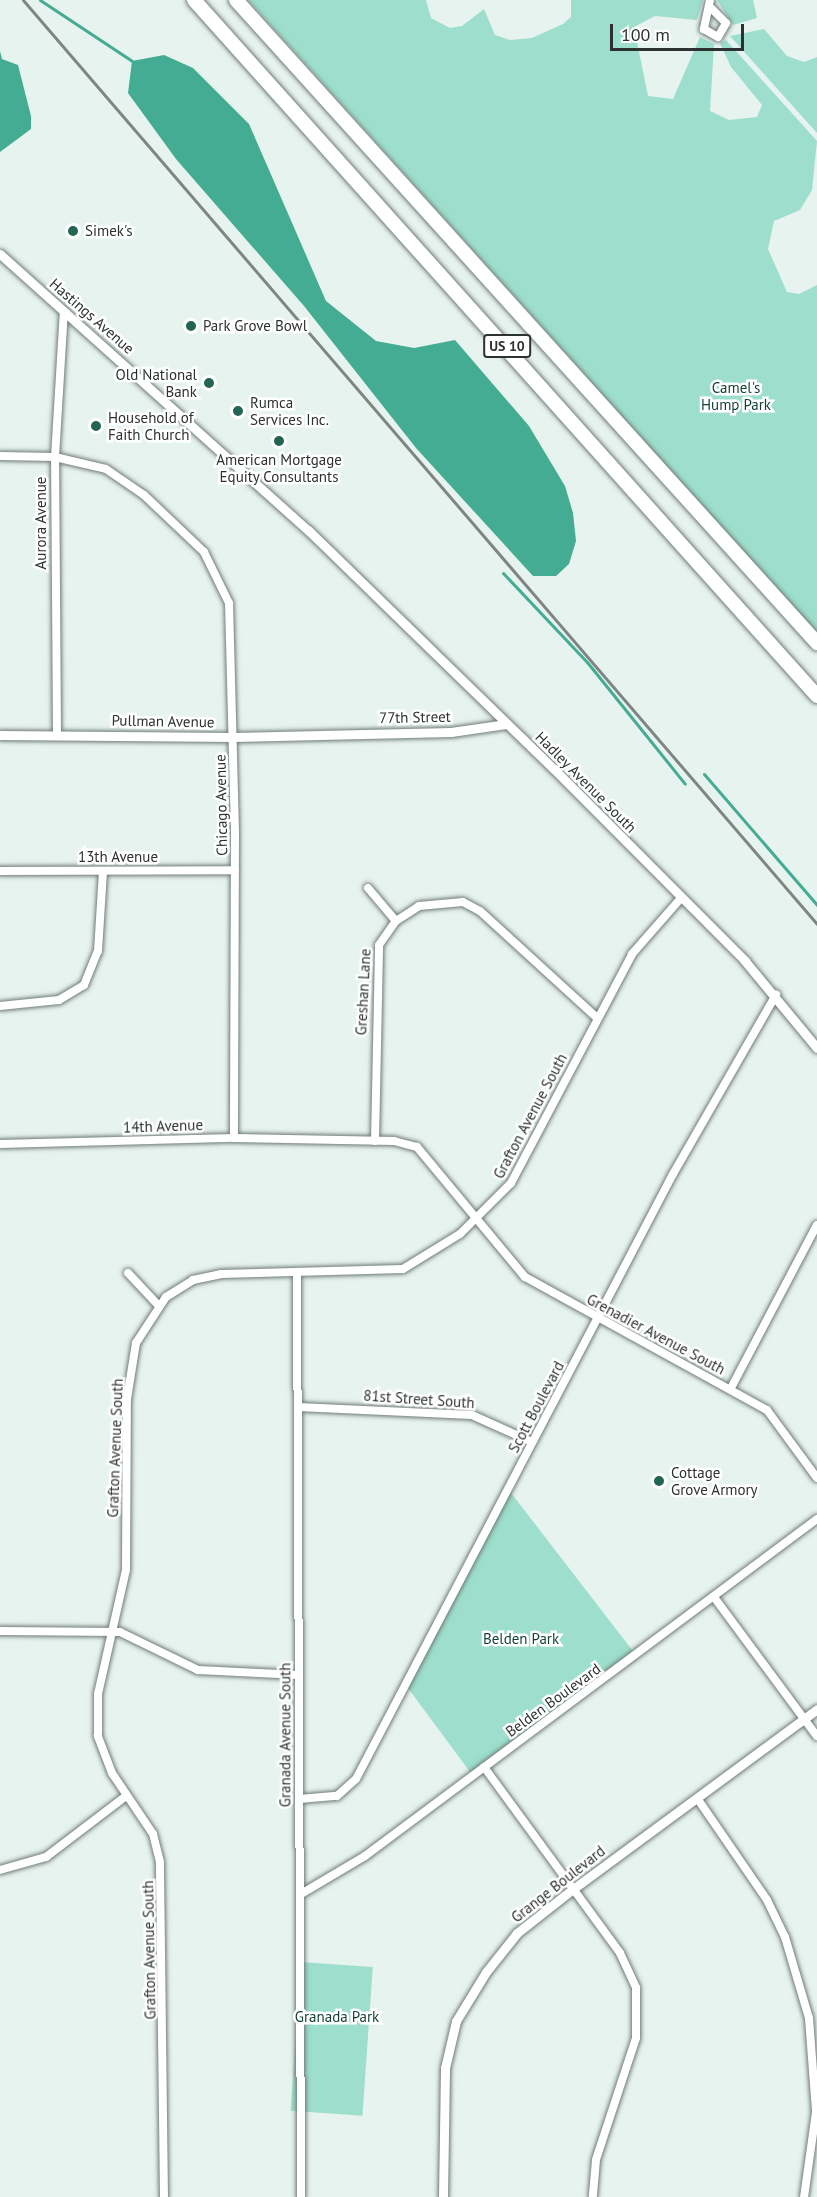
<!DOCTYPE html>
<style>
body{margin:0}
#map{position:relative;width:817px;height:2197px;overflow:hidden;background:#e7f3ef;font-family:"PT Sans",sans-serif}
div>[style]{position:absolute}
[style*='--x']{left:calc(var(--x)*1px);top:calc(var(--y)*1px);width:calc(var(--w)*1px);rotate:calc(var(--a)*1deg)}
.green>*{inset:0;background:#9ddfcc;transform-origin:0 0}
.water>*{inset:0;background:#44ac92}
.stream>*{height:3px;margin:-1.5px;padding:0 1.5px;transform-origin:1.5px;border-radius:1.5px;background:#44ac92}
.roads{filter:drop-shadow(0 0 2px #717c78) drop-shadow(0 0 2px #717c78)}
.minor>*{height:8px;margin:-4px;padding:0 4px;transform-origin:4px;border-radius:4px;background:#fff}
.tertiary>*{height:9px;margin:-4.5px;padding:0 4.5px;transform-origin:4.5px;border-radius:4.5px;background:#fff}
.motorway>*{height:14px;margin:-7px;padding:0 7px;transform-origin:7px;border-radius:7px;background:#fff}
.rail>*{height:3px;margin:-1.5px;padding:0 1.5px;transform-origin:1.5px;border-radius:1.5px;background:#7e8583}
.dots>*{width:16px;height:16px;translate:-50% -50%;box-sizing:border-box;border:3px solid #fff;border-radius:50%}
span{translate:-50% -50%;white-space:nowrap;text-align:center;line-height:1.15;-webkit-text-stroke:5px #fff;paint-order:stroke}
.shield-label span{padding:2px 4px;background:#fff;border:2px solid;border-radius:4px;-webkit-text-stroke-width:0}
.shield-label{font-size:14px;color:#2d3130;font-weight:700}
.poi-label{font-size:15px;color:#2d3130}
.left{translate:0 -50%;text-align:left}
.right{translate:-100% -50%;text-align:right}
.street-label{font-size:15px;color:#2d3130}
.park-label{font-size:15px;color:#113f34}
.scale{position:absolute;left:610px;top:24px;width:134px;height:27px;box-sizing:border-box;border:3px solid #2d3130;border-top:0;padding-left:8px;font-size:18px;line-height:21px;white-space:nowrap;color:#2d3130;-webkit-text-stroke:4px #fff;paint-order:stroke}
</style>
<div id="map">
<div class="green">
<div style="clip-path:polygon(248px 0,426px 0,431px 18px,450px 28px,462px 26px,484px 9px,495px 35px,510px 40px,532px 38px,563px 24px,571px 17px,571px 0,703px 0,697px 20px,655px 16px,634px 27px,648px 96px,673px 99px,700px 37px,714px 44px,710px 111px,729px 120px,757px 117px,762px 105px,731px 67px,720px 43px,726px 40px,817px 141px,812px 190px,800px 210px,774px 221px,768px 249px,787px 292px,799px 294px,817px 285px,817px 633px)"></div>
<div style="clip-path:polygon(717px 0,753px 0,757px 18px,733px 25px)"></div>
<div style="clip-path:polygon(764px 29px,787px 56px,804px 62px,817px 57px,817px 133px,730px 36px)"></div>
<div style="clip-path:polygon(508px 1489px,636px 1655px,473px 1776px,405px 1684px)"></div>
<div style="left:301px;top:1962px;width:72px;height:149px;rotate:4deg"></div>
</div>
<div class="water">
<div style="clip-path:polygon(0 51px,2px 59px,18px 65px,31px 116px,31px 129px,0 152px)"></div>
<div style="clip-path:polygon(164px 55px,193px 68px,249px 124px,326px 301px,376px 341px,414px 348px,455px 340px,529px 426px,565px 486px,573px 513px,576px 541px,569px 564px,556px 576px,533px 576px,416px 448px,304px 306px,176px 159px,128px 93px,132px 61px)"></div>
</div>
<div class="stream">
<div style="--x:40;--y:0;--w:110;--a:33.5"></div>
<div style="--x:503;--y:573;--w:122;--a:46.7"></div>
<div style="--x:587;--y:662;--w:156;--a:51.2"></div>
<div style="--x:704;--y:774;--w:173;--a:49.2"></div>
</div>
<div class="roads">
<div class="minor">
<div style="--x:710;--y:0;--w:30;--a:102"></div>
<div style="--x:704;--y:29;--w:16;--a:30"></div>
<div style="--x:718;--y:37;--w:16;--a:-60"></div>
<div style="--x:726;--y:23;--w:21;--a:-135"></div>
<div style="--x:0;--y:456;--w:55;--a:1"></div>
<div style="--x:55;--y:457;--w:52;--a:13.2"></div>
<div style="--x:106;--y:469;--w:46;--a:34.4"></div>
<div style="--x:144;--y:495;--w:83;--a:43.5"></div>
<div style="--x:204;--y:552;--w:57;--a:63.9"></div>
<div style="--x:229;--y:603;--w:231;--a:88.5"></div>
<div style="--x:235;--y:834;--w:304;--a:90.2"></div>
<div style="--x:57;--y:735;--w:278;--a:-90.4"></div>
<div style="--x:55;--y:457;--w:146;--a:-86.5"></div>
<div style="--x:0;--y:871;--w:235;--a:-0.2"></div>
<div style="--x:368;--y:888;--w:43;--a:49.7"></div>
<div style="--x:0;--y:1006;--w:59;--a:-5.8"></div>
<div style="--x:59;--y:1000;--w:29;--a:-31"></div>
<div style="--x:84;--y:985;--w:37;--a:-68"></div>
<div style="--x:98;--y:951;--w:80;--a:-86.4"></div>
<div style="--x:375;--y:1141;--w:196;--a:-88.8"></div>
<div style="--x:379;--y:945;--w:29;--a:-55"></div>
<div style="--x:396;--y:921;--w:27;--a:-33"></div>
<div style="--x:419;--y:906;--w:44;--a:-5.2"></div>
<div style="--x:463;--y:902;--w:19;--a:28"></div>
<div style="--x:480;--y:911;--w:159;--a:42.4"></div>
<div style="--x:0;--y:1144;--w:234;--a:-1.5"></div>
<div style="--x:234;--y:1138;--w:160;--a:1.1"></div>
<div style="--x:394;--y:1141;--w:24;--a:15"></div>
<div style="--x:417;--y:1147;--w:169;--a:50.3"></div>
<div style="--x:525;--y:1277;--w:276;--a:28.8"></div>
<div style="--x:767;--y:1410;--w:84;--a:53.7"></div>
<div style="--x:297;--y:1272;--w:925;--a:89.75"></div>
<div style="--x:128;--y:1273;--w:45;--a:46.8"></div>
<div style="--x:731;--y:1388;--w:184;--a:-62.2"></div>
<div style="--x:298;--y:1407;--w:174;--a:2.6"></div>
<div style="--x:472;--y:1415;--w:66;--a:24.2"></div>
<div style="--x:714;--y:1597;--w:173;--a:53.5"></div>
<div style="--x:0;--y:1631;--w:120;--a:0.5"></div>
<div style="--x:120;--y:1632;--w:87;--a:26"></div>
<div style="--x:198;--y:1670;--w:101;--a:2.8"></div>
<div style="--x:484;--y:1767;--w:230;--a:53.8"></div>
<div style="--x:620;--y:1953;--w:38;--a:65"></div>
<div style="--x:636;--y:1988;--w:50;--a:90"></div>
<div style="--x:636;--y:2038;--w:128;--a:108.2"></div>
<div style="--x:596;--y:2160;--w:37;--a:95"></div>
<div style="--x:697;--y:1798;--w:124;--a:55.5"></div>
<div style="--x:767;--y:1900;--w:41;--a:64.1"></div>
<div style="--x:785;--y:1937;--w:84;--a:73.5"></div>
<div style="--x:809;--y:2018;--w:94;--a:85.7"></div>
<div style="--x:816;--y:2112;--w:86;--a:98"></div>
<div style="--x:299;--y:1799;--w:38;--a:-5"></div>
<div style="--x:337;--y:1796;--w:25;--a:-42"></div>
<div style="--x:356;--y:1779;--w:683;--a:-62.35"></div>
<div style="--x:673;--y:1174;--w:207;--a:-60.1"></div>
<div style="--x:0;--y:1870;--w:48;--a:-15.8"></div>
<div style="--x:46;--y:1857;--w:101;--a:-37.3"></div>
<div style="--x:301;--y:1894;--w:74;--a:-30.7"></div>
<div style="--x:365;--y:1856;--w:564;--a:-36.71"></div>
<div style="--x:164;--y:2197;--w:335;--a:-90.7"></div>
<div style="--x:160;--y:1862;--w:29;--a:-104"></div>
<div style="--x:153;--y:1834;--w:73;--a:-123.9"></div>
<div style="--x:112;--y:1773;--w:40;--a:-111"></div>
<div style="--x:98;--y:1736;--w:42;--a:-90"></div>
<div style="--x:98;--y:1694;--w:127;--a:-77.3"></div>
<div style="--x:126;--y:1570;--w:171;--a:-89.7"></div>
<div style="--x:127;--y:1399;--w:57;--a:-80.9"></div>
<div style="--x:136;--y:1343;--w:55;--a:-56.9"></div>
<div style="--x:166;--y:1297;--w:32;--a:-32"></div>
<div style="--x:193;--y:1280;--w:29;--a:-12"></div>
<div style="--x:221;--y:1274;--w:182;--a:-1.6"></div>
<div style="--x:403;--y:1269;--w:67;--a:-31.6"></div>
<div style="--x:460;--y:1234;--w:72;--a:-45"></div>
<div style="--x:511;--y:1183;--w:259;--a:-62.1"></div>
<div style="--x:632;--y:954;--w:74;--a:-48.8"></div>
</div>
<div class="tertiary">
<div style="--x:0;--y:254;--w:414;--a:41.9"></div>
<div style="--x:308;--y:530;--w:343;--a:44.2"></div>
<div style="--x:554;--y:769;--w:271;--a:45.1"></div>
<div style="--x:745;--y:961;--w:113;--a:50.4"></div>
<div style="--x:0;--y:735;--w:234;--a:0.5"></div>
<div style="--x:234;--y:737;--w:217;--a:-1.3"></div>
<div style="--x:451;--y:732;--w:56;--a:-8.3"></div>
<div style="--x:443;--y:2197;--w:129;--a:-89.1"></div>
<div style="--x:445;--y:2068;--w:48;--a:-76.8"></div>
<div style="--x:456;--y:2021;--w:57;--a:-58.5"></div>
<div style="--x:486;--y:1972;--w:50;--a:-51.5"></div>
<div style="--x:517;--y:1933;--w:71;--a:-38.2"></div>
<div style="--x:573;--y:1889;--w:303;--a:-36.4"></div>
</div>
<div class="motorway">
<div style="--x:194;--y:0;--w:934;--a:48.17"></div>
<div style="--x:236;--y:0;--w:867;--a:47.9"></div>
</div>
</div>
<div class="rail">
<div style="--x:23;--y:0;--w:1218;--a:49.33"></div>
</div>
<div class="dots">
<div style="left:73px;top:231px;background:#236555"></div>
<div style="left:191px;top:326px;background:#236555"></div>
<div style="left:209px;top:383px;background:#236555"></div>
<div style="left:238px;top:411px;background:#236555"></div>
<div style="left:96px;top:426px;background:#236555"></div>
<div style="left:279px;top:441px;background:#236555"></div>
<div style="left:659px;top:1481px;background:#236555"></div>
</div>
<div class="shield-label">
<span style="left:507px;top:346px">US 10</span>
</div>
<div class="poi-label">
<span class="left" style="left:85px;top:231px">Simek's</span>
<span class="left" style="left:203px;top:326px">Park Grove Bowl</span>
<span class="right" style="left:197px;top:383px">Old National<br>Bank</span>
<span class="left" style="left:250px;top:411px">Rumca<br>Services Inc.</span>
<span class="left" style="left:108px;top:426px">Household of<br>Faith Church</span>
<span style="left:279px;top:468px">American Mortgage<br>Equity Consultants</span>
<span class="left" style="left:671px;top:1481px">Cottage<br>Grove Armory</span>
</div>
<div class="street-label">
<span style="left:92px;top:316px;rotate:41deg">Hastings Avenue</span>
<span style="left:41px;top:523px;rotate:-90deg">Aurora Avenue</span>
<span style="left:415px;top:717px;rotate:-1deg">77th Street</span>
<span style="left:163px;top:721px;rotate:1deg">Pullman Avenue</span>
<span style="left:586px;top:782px;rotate:45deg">Hadley Avenue South</span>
<span style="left:221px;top:805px;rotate:-91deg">Chicago Avenue</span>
<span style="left:118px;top:857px">13th Avenue</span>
<span style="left:363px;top:992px;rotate:-87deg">Greshan Lane</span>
<span style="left:530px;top:1116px;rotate:-62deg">Grafton Avenue South</span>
<span style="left:163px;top:1126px;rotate:-2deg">14th Avenue</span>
<span style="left:656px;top:1334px;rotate:28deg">Grenadier Avenue South</span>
<span style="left:419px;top:1399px;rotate:4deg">81st Street South</span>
<span style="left:536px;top:1407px;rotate:-62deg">Scott Boulevard</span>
<span style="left:115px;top:1448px;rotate:-88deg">Grafton Avenue South</span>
<span style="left:553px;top:1700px;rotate:-36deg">Belden Boulevard</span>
<span style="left:285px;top:1735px;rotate:-90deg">Granada Avenue South</span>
<span style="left:558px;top:1884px;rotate:-38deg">Grange Boulevard</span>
<span style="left:149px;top:1950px;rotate:-91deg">Grafton Avenue South</span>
</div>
<div class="park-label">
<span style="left:736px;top:396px">Camel's<br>Hump Park</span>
<span style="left:521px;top:1639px">Belden Park</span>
<span style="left:337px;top:2017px">Granada Park</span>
</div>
<div class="scale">100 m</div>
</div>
